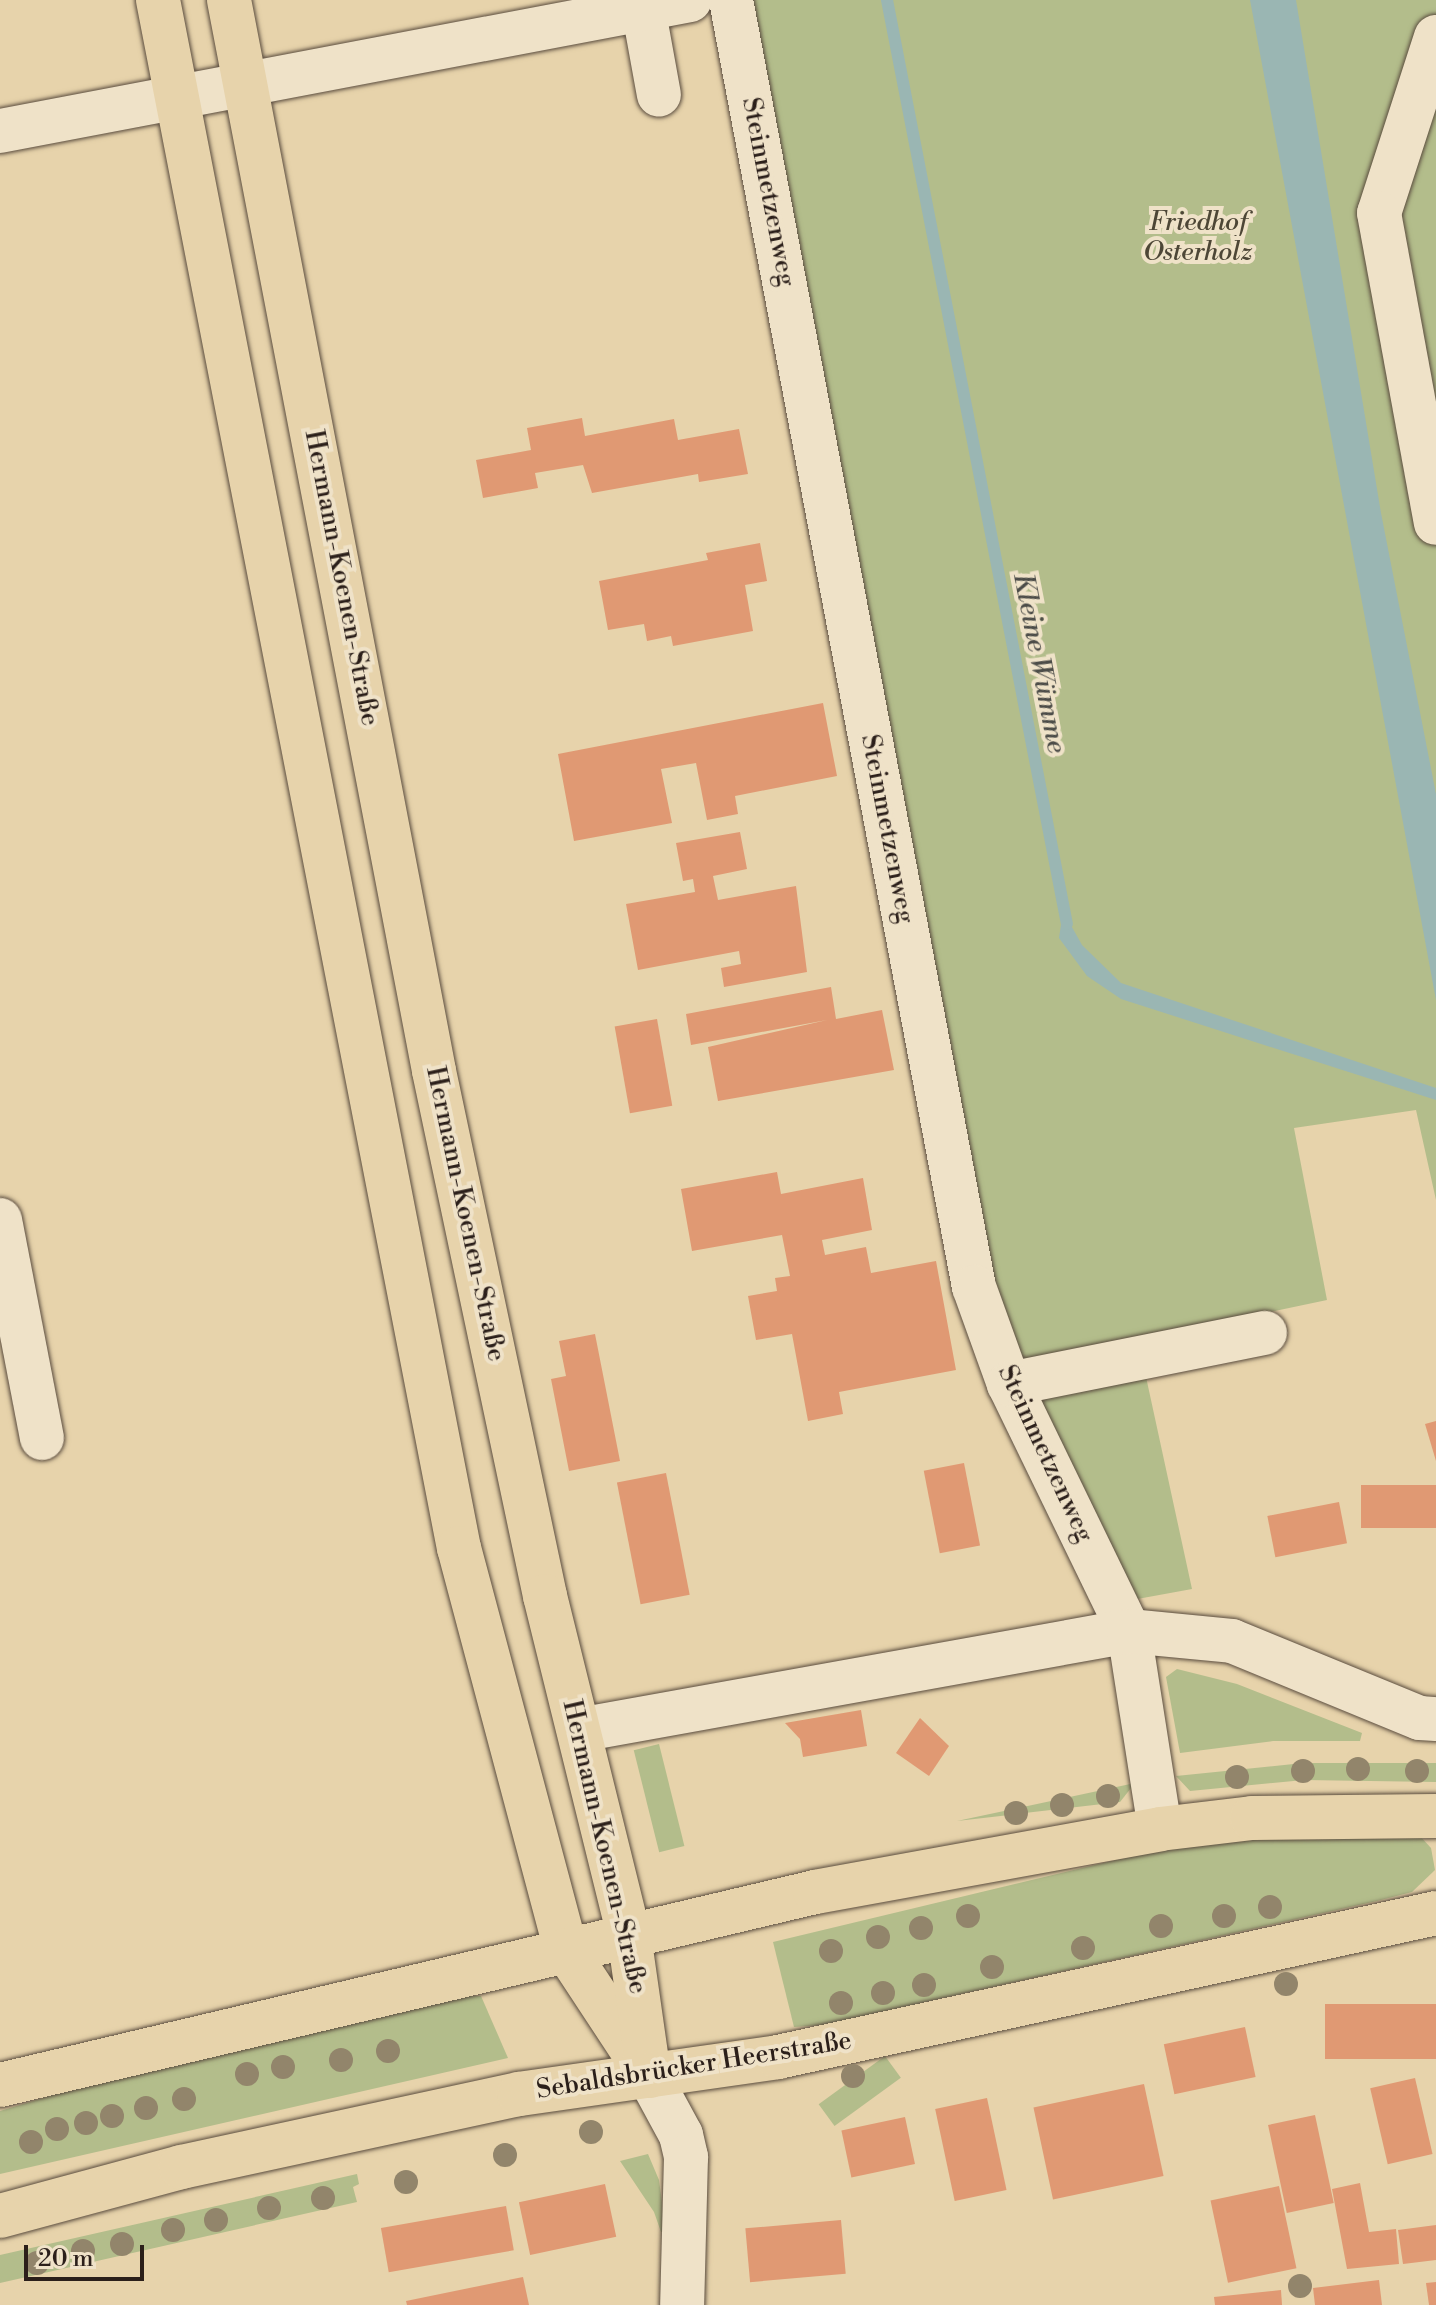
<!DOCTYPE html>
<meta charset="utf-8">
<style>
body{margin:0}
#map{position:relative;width:1436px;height:2305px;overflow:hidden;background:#e7d3ab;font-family:"Libre Bodoni",serif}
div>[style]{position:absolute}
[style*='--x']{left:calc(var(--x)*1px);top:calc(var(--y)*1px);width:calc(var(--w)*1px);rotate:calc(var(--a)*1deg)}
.green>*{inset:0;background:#b3bd8b;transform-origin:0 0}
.water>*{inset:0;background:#9ab6b3}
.stream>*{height:12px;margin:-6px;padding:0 6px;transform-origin:6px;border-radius:6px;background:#9ab6b3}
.building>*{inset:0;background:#e09973;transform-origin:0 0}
.roads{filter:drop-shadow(0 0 2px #5a4c3e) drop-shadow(0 0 2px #5a4c3e)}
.minor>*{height:44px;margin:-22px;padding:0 22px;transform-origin:22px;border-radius:22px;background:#efe2c8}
.major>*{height:44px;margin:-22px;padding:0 22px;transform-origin:22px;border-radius:22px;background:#e7d3ab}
.trees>*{width:24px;height:24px;margin:-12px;border-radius:50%;background:#92856b}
span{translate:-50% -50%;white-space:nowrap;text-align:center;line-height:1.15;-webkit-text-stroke:8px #efe2c8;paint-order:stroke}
.street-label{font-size:26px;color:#2b1f1a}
.park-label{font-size:26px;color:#4d4636;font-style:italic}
.water-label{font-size:28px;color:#4c4c48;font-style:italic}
.scale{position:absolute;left:24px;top:2245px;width:120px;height:36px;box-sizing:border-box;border:4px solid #2b1f1a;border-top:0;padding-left:10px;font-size:24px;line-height:28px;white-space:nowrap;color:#2b1f1a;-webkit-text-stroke:6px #efe2c8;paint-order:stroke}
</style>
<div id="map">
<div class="green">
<div style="clip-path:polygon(728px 0,1436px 0,1436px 1200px,1416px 1110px,1294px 1128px,1327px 1300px,1138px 1340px,1192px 1589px,1110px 1604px,994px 1370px)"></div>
<div style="clip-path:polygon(1177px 1669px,1237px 1684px,1362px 1733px,1360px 1741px,1273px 1741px,1180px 1753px,1166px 1677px)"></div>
<div style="left:659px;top:1744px;width:105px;height:26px;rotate:76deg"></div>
<div style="clip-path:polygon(1303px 1763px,1436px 1763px,1436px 1782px,1304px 1780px,1190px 1791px,1176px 1776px)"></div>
<div style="clip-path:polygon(1135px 1783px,1120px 1802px,957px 1821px)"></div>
<div style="clip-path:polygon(1282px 1835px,1419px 1835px,1431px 1848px,1435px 1870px,1412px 1892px,1377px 1901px,823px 2025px,794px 2027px,773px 1942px,1149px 1852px)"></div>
<div style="clip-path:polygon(450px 1996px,481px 1996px,508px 2058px,0 2174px,0 2111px,96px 2082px)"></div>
<div style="left:885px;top:2056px;width:27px;height:82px;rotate:54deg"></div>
<div style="clip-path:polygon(648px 2154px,659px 2180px,666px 2232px,661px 2232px,654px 2212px,620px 2161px)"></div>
<div style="clip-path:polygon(357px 2174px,359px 2184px,353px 2187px,357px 2202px,0 2283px,0 2255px)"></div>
</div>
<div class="water">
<div style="clip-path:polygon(1250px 0,1296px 0,1381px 513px,1436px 794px,1436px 1000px)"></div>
<div style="clip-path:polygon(1063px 911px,1082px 945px,1121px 983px,1436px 1088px,1436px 1100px,1121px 999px,1087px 976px,1059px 938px)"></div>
</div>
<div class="stream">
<div style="--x:887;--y:0;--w:941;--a:78.98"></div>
</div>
<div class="building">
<div style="clip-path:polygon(582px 418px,585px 436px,674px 419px,678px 440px,739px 429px,748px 474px,699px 482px,698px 474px,592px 493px,583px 465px,535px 473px,538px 488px,483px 498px,476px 460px,531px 450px,527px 428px)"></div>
<div style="clip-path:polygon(760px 543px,767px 581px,745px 585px,753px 631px,673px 646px,671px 636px,647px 641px,644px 624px,608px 630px,599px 581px,708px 560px,706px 553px)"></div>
<div style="clip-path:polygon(823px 703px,837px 776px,735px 796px,738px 814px,707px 820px,696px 763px,661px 769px,672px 823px,574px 841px,558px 754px)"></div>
<div style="clip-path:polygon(740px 832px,747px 869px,713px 876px,718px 900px,796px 886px,807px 972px,724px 987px,721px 968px,741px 964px,739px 951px,638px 970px,626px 904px,695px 892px,693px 879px,683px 881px,676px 843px)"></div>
<div style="clip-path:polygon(831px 987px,836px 1019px,882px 1010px,894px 1070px,718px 1101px,708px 1047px,827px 1020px,691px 1045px,686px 1014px)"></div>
<div style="left:657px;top:1019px;width:88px;height:43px;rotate:80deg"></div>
<div style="clip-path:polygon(777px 1172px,781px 1194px,863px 1178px,872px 1230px,822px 1240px,825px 1255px,866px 1247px,871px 1273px,936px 1261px,956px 1370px,839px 1392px,843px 1414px,808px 1421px,792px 1334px,756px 1340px,748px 1296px,777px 1291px,775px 1278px,790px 1276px,782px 1235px,692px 1251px,681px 1189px)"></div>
<div style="clip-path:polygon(595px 1334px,620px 1461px,569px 1471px,551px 1379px,566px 1376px,559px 1341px)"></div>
<div style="clip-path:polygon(1436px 1421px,1436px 1461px,1425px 1424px)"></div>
<div style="left:964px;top:1463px;width:84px;height:41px;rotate:79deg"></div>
<div style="left:666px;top:1473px;width:124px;height:50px;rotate:79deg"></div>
<div style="left:1436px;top:1485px;width:43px;height:75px;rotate:90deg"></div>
<div style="left:1339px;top:1502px;width:42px;height:73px;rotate:79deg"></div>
<div style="clip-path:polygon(861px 1710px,867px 1746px,803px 1757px,800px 1739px,785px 1723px)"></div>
<div style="clip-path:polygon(920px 1718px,949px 1746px,929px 1776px,896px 1753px)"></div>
<div style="left:1436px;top:2004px;width:55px;height:111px;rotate:90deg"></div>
<div style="left:1245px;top:2027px;width:51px;height:83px;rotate:78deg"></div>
<div style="left:1415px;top:2078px;width:78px;height:46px;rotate:77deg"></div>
<div style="left:1144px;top:2084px;width:94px;height:113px;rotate:78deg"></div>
<div style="left:987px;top:2098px;width:94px;height:53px;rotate:78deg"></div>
<div style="left:1315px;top:2115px;width:90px;height:48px;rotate:78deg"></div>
<div style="left:905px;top:2117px;width:48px;height:65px;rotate:78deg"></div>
<div style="clip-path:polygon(1360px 2183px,1369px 2232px,1396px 2229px,1399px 2264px,1347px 2269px,1332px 2189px)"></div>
<div style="left:605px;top:2184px;width:54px;height:88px;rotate:78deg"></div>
<div style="left:1279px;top:2186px;width:84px;height:70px;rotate:78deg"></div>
<div style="left:506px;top:2206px;width:45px;height:127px;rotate:80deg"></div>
<div style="left:841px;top:2220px;width:54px;height:96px;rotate:85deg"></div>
<div style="clip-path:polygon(1436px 2225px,1436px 2260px,1403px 2264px,1398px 2230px)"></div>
<div style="clip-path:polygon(523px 2277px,529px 2305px,407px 2305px,406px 2301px)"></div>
<div style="clip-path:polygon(1379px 2280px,1382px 2305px,1315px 2305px,1313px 2288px)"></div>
<div style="clip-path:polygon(1436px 2282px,1436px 2305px,1429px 2305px,1426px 2283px)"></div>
<div style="clip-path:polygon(1281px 2290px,1282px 2305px,1215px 2305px,1214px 2297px)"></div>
</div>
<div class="roads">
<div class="minor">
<div style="--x:731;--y:0;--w:1310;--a:79.31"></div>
<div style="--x:974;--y:1287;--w:103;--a:70.2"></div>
<div style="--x:1009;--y:1384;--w:275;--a:64.1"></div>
<div style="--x:1129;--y:1631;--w:200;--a:81.1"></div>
<div style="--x:643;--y:7;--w:89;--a:79.7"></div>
<div style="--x:1436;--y:37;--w:185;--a:107.9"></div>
<div style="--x:1379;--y:213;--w:315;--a:79.6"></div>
<div style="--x:0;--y:131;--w:702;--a:-10.75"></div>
<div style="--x:0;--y:1220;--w:222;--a:79.1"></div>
<div style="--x:1009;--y:1384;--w:261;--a:-11.3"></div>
<div style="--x:579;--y:1730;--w:559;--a:-10.2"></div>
<div style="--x:1129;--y:1631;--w:103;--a:5.5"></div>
<div style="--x:1232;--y:1641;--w:203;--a:22.3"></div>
<div style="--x:1420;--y:1718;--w:16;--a:4"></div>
<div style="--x:649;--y:2076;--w:67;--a:61.5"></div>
<div style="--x:681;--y:2135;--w:23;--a:77"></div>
<div style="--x:686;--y:2157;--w:148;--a:91.5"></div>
</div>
<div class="major">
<div style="--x:158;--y:0;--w:1577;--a:79"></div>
<div style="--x:459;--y:1548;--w:416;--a:75.1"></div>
<div style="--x:566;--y:1950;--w:151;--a:56.6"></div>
<div style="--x:229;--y:0;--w:1090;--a:79.16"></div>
<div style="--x:434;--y:1071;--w:537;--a:78.06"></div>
<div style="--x:545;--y:1596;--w:349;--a:76.1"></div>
<div style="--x:629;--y:1935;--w:128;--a:81.9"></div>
<div style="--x:0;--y:2085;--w:838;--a:-13.32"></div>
<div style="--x:815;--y:1892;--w:351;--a:-10.3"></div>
<div style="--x:1160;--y:1829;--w:93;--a:-6.8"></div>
<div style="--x:1252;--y:1818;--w:184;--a:-0.6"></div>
<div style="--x:0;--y:2216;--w:188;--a:-15.1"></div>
<div style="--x:181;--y:2167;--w:346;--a:-12.2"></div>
<div style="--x:519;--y:2094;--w:262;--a:-8.1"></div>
<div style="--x:778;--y:2057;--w:674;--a:-12.34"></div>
</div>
</div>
<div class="trees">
<div style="left:1358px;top:1769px"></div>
<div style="left:1303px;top:1771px"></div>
<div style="left:1417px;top:1771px"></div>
<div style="left:1237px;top:1777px"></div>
<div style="left:1108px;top:1796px"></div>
<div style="left:1062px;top:1805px"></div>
<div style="left:1016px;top:1813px"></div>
<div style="left:1270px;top:1907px"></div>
<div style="left:968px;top:1916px"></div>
<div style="left:1224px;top:1916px"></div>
<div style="left:1161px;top:1926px"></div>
<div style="left:921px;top:1928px"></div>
<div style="left:878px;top:1937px"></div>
<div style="left:1083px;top:1948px"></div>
<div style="left:831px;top:1951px"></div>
<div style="left:992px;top:1967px"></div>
<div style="left:1286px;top:1984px"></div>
<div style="left:924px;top:1985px"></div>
<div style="left:883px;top:1993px"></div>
<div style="left:841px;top:2003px"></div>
<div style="left:388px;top:2051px"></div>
<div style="left:341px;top:2060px"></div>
<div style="left:283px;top:2067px"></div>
<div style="left:247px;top:2074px"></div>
<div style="left:853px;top:2076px"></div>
<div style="left:184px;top:2099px"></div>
<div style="left:146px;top:2108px"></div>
<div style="left:112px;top:2116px"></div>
<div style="left:86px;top:2123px"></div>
<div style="left:57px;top:2129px"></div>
<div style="left:591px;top:2132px"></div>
<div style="left:31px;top:2142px"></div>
<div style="left:505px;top:2155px"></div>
<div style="left:406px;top:2182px"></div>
<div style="left:323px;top:2198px"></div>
<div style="left:269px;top:2208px"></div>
<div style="left:216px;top:2220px"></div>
<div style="left:173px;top:2230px"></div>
<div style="left:122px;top:2244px"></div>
<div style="left:83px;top:2251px"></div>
<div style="left:37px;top:2263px"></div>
<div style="left:1300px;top:2286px"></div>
</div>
<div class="street-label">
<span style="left:768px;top:192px;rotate:79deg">Steinmetzenweg</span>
<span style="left:341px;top:578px;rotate:79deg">Hermann-Koenen-Straße</span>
<span style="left:887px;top:829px;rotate:79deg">Steinmetzenweg</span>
<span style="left:465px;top:1214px;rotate:78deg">Hermann-Koenen-Straße</span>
<span style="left:1045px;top:1454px;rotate:65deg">Steinmetzenweg</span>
<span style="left:604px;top:1847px;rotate:77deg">Hermann-Koenen-Straße</span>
<span style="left:694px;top:2066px;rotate:-9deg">Sebaldsbrücker Heerstraße</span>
</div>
<div class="park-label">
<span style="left:1198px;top:238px">Friedhof<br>Osterholz</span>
</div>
<div class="water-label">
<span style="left:1039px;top:663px;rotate:79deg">Kleine Wümme</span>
</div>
<div class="scale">20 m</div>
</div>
